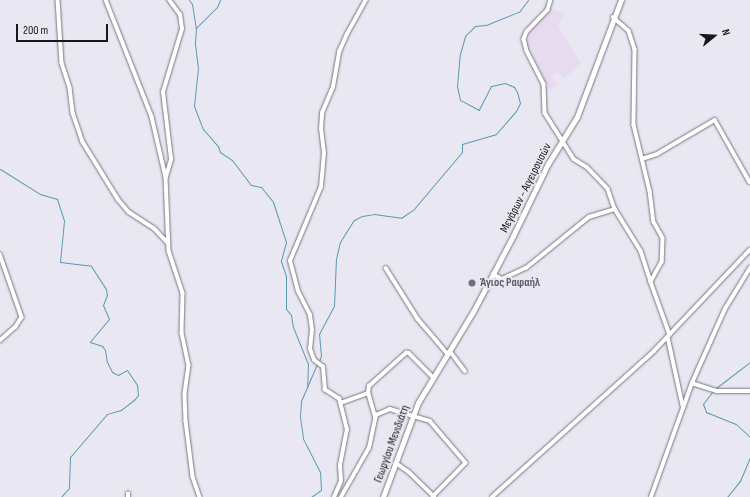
<!DOCTYPE html>
<meta charset="utf-8">
<style>
body{margin:0}
#map{position:relative;width:750px;height:497px;overflow:hidden;background:#e9e8f2;font-family:"Sofia Sans Condensed",sans-serif}
div>[style]{position:absolute}
[style*='--x']{left:calc(var(--x)*1px);top:calc(var(--y)*1px);width:calc(var(--w)*1px);rotate:calc(var(--a)*1deg)}
.industrial>*{inset:0;background:#e6dbef}
.stream>*{height:1px;margin:-0.5px;padding:0 0.5px;transform-origin:0.5px;border-radius:0.5px;background:#5a99b0}
.roads{filter:drop-shadow(0 0 1px #77767f) drop-shadow(0 0 1px #77767f)}
.minor>*{height:3.5px;margin:-1.75px;padding:0 1.75px;transform-origin:1.75px;border-radius:1.75px;background:#fff}
.major>*{height:4.5px;margin:-2.25px;padding:0 2.25px;transform-origin:2.25px;border-radius:2.25px;background:#fff}
.dots>*{width:11px;height:11px;translate:-50% -50%;box-sizing:border-box;border:2px solid #e9e8f2;border-radius:50%}
span{translate:-50% -50%;white-space:nowrap;text-align:center;line-height:1.15;-webkit-text-stroke:4px #e9e8f2;paint-order:stroke}
.street-label{font-size:12px;color:#18171b}
.worship-label{font-size:12px;color:#5b616d;font-weight:700}
.left{translate:0 -50%;text-align:left}
.north{position:absolute;left:694px;top:16px;width:40px;height:40px;-webkit-text-stroke:3px #e9e8f2;paint-order:stroke;rotate:72deg;font-size:11px;font-weight:700;line-height:16px;text-align:center;color:#18171b}
.north::after{content:'';display:block;margin:auto;width:14px;height:18px;background:#18171b;clip-path:polygon(50% 0,100% 100%,50% 72%,0 100%)}
.scale{position:absolute;left:16px;top:24px;width:92px;height:18px;box-sizing:border-box;border:2px solid #18171b;border-top:0;padding-left:5px;font-size:12px;line-height:14px;white-space:nowrap;color:#18171b;-webkit-text-stroke:3px #e9e8f2;paint-order:stroke}
</style>
<div id="map">
<div class="industrial">
<div style="clip-path:polygon(551px 9px,564px 13px,558px 27px,581px 63px,564px 79px,558px 71px,552px 76px,557px 84px,550px 90px,527px 44px,531px 28px)"></div>
</div>
<div class="stream">
<div style="--x:189;--y:0;--w:5;--a:53"></div>
<div style="--x:192;--y:4;--w:24;--a:81"></div>
<div style="--x:220;--y:0;--w:8;--a:113"></div>
<div style="--x:217;--y:7;--w:30;--a:135"></div>
<div style="--x:196;--y:28;--w:16;--a:94"></div>
<div style="--x:195;--y:44;--w:24;--a:83"></div>
<div style="--x:198;--y:68;--w:38;--a:96"></div>
<div style="--x:194;--y:106;--w:25;--a:69"></div>
<div style="--x:203;--y:129;--w:23;--a:49"></div>
<div style="--x:218;--y:146;--w:6;--a:72"></div>
<div style="--x:220;--y:152;--w:14;--a:34"></div>
<div style="--x:232;--y:160;--w:31;--a:53"></div>
<div style="--x:251;--y:185;--w:10;--a:11"></div>
<div style="--x:261;--y:187;--w:19;--a:51"></div>
<div style="--x:273;--y:202;--w:42;--a:72"></div>
<div style="--x:286;--y:242;--w:20;--a:105"></div>
<div style="--x:281;--y:261;--w:16;--a:72"></div>
<div style="--x:286;--y:276;--w:33;--a:90"></div>
<div style="--x:286;--y:309;--w:8;--a:50"></div>
<div style="--x:291;--y:315;--w:12;--a:81"></div>
<div style="--x:293;--y:327;--w:40;--a:68"></div>
<div style="--x:308;--y:364;--w:23;--a:92"></div>
<div style="--x:0;--y:169;--w:47;--a:32"></div>
<div style="--x:40;--y:194;--w:18;--a:16"></div>
<div style="--x:57;--y:199;--w:23;--a:72"></div>
<div style="--x:64;--y:221;--w:41;--a:95.6"></div>
<div style="--x:60;--y:262;--w:31;--a:7"></div>
<div style="--x:91;--y:266;--w:27;--a:57"></div>
<div style="--x:106;--y:289;--w:6;--a:81"></div>
<div style="--x:107;--y:295;--w:11;--a:112"></div>
<div style="--x:103;--y:305;--w:15;--a:67"></div>
<div style="--x:109;--y:319;--w:30;--a:130"></div>
<div style="--x:90;--y:342;--w:13;--a:18"></div>
<div style="--x:102;--y:346;--w:5;--a:53"></div>
<div style="--x:105;--y:350;--w:12;--a:81"></div>
<div style="--x:107;--y:362;--w:11;--a:63"></div>
<div style="--x:112;--y:372;--w:7;--a:27"></div>
<div style="--x:118;--y:375;--w:10;--a:-29"></div>
<div style="--x:127;--y:370;--w:18;--a:56"></div>
<div style="--x:137;--y:385;--w:10;--a:84"></div>
<div style="--x:138;--y:395;--w:5;--a:127"></div>
<div style="--x:135;--y:399;--w:18;--a:142"></div>
<div style="--x:121;--y:410;--w:15;--a:164"></div>
<div style="--x:107;--y:414;--w:57;--a:130.7"></div>
<div style="--x:70;--y:457;--w:31;--a:92"></div>
<div style="--x:69;--y:488;--w:12;--a:132"></div>
<div style="--x:319;--y:361;--w:5;--a:-68"></div>
<div style="--x:321;--y:356;--w:22;--a:-95"></div>
<div style="--x:319;--y:334;--w:32;--a:-62"></div>
<div style="--x:334;--y:306;--w:47;--a:-87.6"></div>
<div style="--x:336;--y:259;--w:17;--a:-77"></div>
<div style="--x:340;--y:242;--w:26;--a:-58"></div>
<div style="--x:354;--y:220;--w:9;--a:-27"></div>
<div style="--x:362;--y:216;--w:12;--a:-9"></div>
<div style="--x:374;--y:214;--w:27;--a:8"></div>
<div style="--x:401;--y:218;--w:14;--a:-34"></div>
<div style="--x:413;--y:210;--w:76;--a:-49.8"></div>
<div style="--x:462;--y:152;--w:8;--a:-90"></div>
<div style="--x:462;--y:144;--w:35;--a:-16"></div>
<div style="--x:496;--y:134;--w:30;--a:-49"></div>
<div style="--x:516;--y:111;--w:9;--a:-63"></div>
<div style="--x:520;--y:103;--w:11;--a:-105"></div>
<div style="--x:517;--y:92;--w:6;--a:-121"></div>
<div style="--x:514;--y:87;--w:10;--a:-156"></div>
<div style="--x:505;--y:83;--w:14;--a:168"></div>
<div style="--x:491;--y:86;--w:27;--a:117"></div>
<div style="--x:479;--y:110;--w:21;--a:-152"></div>
<div style="--x:460;--y:100;--w:14;--a:-102"></div>
<div style="--x:457;--y:86;--w:32;--a:-85"></div>
<div style="--x:460;--y:54;--w:19;--a:-74"></div>
<div style="--x:465;--y:36;--w:14;--a:-45"></div>
<div style="--x:475;--y:26;--w:11;--a:-5"></div>
<div style="--x:486;--y:25;--w:35;--a:-22"></div>
<div style="--x:519;--y:12;--w:15;--a:-53"></div>
<div style="--x:716;--y:388;--w:43;--a:-37.4"></div>
<div style="--x:712;--y:392;--w:15;--a:127"></div>
<div style="--x:703;--y:404;--w:9;--a:69"></div>
<div style="--x:706;--y:412;--w:32;--a:22"></div>
<div style="--x:736;--y:424;--w:19;--a:43"></div>
<div style="--x:311;--y:497;--w:12;--a:-35"></div>
<div style="--x:321;--y:490;--w:18;--a:-93"></div>
<div style="--x:320;--y:472;--w:38;--a:-117"></div>
<div style="--x:303;--y:438;--w:22;--a:-98"></div>
<div style="--x:300;--y:416;--w:15;--a:-86"></div>
<div style="--x:301;--y:401;--w:40;--a:-66.6"></div>
<div style="--x:727;--y:497;--w:21;--a:-51"></div>
<div style="--x:740;--y:481;--w:25;--a:-67"></div>
</div>
<div class="roads">
<div class="minor">
<div style="--x:58;--y:0;--w:63;--a:86.4"></div>
<div style="--x:62;--y:63;--w:26;--a:72"></div>
<div style="--x:70;--y:88;--w:25;--a:83"></div>
<div style="--x:73;--y:113;--w:31;--a:71"></div>
<div style="--x:83;--y:142;--w:67;--a:58.4"></div>
<div style="--x:118;--y:199;--w:17;--a:50"></div>
<div style="--x:129;--y:212;--w:30;--a:33"></div>
<div style="--x:154;--y:228;--w:21;--a:47"></div>
<div style="--x:106;--y:0;--w:126;--a:68.5"></div>
<div style="--x:152;--y:117;--w:62;--a:76.9"></div>
<div style="--x:166;--y:177;--w:74;--a:87.7"></div>
<div style="--x:169;--y:251;--w:44;--a:71.6"></div>
<div style="--x:183;--y:293;--w:40;--a:91.4"></div>
<div style="--x:182;--y:333;--w:33;--a:78"></div>
<div style="--x:189;--y:365;--w:29;--a:98"></div>
<div style="--x:185;--y:394;--w:27;--a:88"></div>
<div style="--x:186;--y:421;--w:56;--a:82.9"></div>
<div style="--x:193;--y:477;--w:21;--a:71"></div>
<div style="--x:551;--y:0;--w:10;--a:107"></div>
<div style="--x:548;--y:10;--w:30;--a:134"></div>
<div style="--x:527;--y:32;--w:8;--a:113"></div>
<div style="--x:524;--y:39;--w:12;--a:76"></div>
<div style="--x:527;--y:51;--w:37;--a:63"></div>
<div style="--x:544;--y:84;--w:29;--a:88"></div>
<div style="--x:545;--y:113;--w:54;--a:57.8"></div>
<div style="--x:574;--y:159;--w:15;--a:32"></div>
<div style="--x:587;--y:167;--w:30;--a:46"></div>
<div style="--x:608;--y:189;--w:21;--a:71"></div>
<div style="--x:613;--y:17;--w:21;--a:41"></div>
<div style="--x:629;--y:31;--w:19;--a:72"></div>
<div style="--x:635;--y:49;--w:76;--a:90.8"></div>
<div style="--x:634;--y:125;--w:68;--a:76.4"></div>
<div style="--x:650;--y:191;--w:31;--a:83"></div>
<div style="--x:654;--y:222;--w:18;--a:61"></div>
<div style="--x:663;--y:238;--w:24;--a:92"></div>
<div style="--x:662;--y:262;--w:23;--a:119"></div>
<div style="--x:651;--y:282;--w:56;--a:70.3"></div>
<div style="--x:642;--y:159;--w:16;--a:-18"></div>
<div style="--x:657;--y:154;--w:67;--a:-30.4"></div>
<div style="--x:715;--y:120;--w:71;--a:60.6"></div>
<div style="--x:166;--y:177;--w:19;--a:-74"></div>
<div style="--x:171;--y:159;--w:67;--a:-96.8"></div>
<div style="--x:163;--y:92;--w:66;--a:-73.2"></div>
<div style="--x:182;--y:29;--w:14;--a:-98"></div>
<div style="--x:180;--y:15;--w:19;--a:-126"></div>
<div style="--x:0;--y:254;--w:67;--a:70.8"></div>
<div style="--x:22;--y:317;--w:12;--a:121"></div>
<div style="--x:16;--y:327;--w:21;--a:139"></div>
<div style="--x:386;--y:268;--w:60;--a:57.9"></div>
<div style="--x:418;--y:319;--w:46;--a:49.4"></div>
<div style="--x:493;--y:274;--w:10;--a:29"></div>
<div style="--x:502;--y:279;--w:26;--a:-25"></div>
<div style="--x:526;--y:268;--w:81;--a:-39"></div>
<div style="--x:589;--y:217;--w:27;--a:-17"></div>
<div style="--x:615;--y:209;--w:49;--a:58.2"></div>
<div style="--x:641;--y:251;--w:33;--a:72"></div>
<div style="--x:668;--y:337;--w:71;--a:77.7"></div>
<div style="--x:450;--y:351;--w:25;--a:53"></div>
<div style="--x:692;--y:383;--w:26;--a:18"></div>
<div style="--x:717;--y:391;--w:33;--a:0"></div>
<div style="--x:341;--y:403;--w:29;--a:-20"></div>
<div style="--x:375;--y:417;--w:25;--a:-106"></div>
<div style="--x:368;--y:393;--w:7;--a:-82"></div>
<div style="--x:369;--y:386;--w:50;--a:-41.7"></div>
<div style="--x:406;--y:353;--w:3;--a:0"></div>
<div style="--x:409;--y:353;--w:34;--a:45"></div>
<div style="--x:396;--y:463;--w:16;--a:35"></div>
<div style="--x:409;--y:472;--w:35;--a:44"></div>
<div style="--x:128;--y:497;--w:3;--a:-90"></div>
<div style="--x:334;--y:497;--w:17;--a:-66"></div>
<div style="--x:341;--y:481;--w:16;--a:-94"></div>
<div style="--x:340;--y:465;--w:36;--a:-79"></div>
<div style="--x:347;--y:430;--w:32;--a:-104"></div>
<div style="--x:339;--y:399;--w:17;--a:-147"></div>
<div style="--x:325;--y:390;--w:23;--a:-95"></div>
<div style="--x:323;--y:367;--w:11;--a:-142"></div>
<div style="--x:314;--y:360;--w:12;--a:-110"></div>
<div style="--x:310;--y:349;--w:19;--a:-84"></div>
<div style="--x:312;--y:330;--w:15;--a:-98"></div>
<div style="--x:310;--y:315;--w:27;--a:-117"></div>
<div style="--x:298;--y:291;--w:31;--a:-105"></div>
<div style="--x:290;--y:261;--w:80;--a:-67.3"></div>
<div style="--x:321;--y:187;--w:34;--a:-85"></div>
<div style="--x:324;--y:153;--w:24;--a:-97"></div>
<div style="--x:321;--y:129;--w:16;--a:-86"></div>
<div style="--x:322;--y:113;--w:28;--a:-67"></div>
<div style="--x:333;--y:87;--w:36;--a:-80"></div>
<div style="--x:339;--y:52;--w:20;--a:-66"></div>
<div style="--x:347;--y:34;--w:39;--a:-61"></div>
<div style="--x:341;--y:497;--w:56;--a:-60.3"></div>
<div style="--x:369;--y:448;--w:34;--a:-78"></div>
<div style="--x:376;--y:415;--w:15;--a:-23"></div>
<div style="--x:390;--y:409;--w:42;--a:16.7"></div>
<div style="--x:430;--y:421;--w:55;--a:49.4"></div>
<div style="--x:466;--y:463;--w:47;--a:134.1"></div>
<div style="--x:492;--y:497;--w:218;--a:-42"></div>
<div style="--x:654;--y:351;--w:139;--a:-46.5"></div>
<div style="--x:651;--y:497;--w:121;--a:-70.2"></div>
<div style="--x:692;--y:383;--w:81;--a:-66"></div>
<div style="--x:725;--y:309;--w:48;--a:-58.6"></div>
</div>
<div class="major">
<div style="--x:383;--y:497;--w:100;--a:-69.6"></div>
<div style="--x:418;--y:403;--w:106;--a:-58.9"></div>
<div style="--x:473;--y:312;--w:86;--a:-62.2"></div>
<div style="--x:513;--y:236;--w:80;--a:-64.1"></div>
<div style="--x:548;--y:164;--w:55;--a:-58.3"></div>
<div style="--x:577;--y:117;--w:125;--a:-69.4"></div>
</div>
</div>
<div class="dots">
<div style="left:472px;top:283px;background:#6b7280"></div>
</div>
<div class="street-label">
<span style="left:526px;top:188px;rotate:-63deg">Μεγάρων - Αιγειρουσών</span>
<span style="left:392px;top:444px;rotate:-70deg">Γεωργίου Μενιδιάτη</span>
</div>
<div class="worship-label">
<span class="left" style="left:480px;top:283px">Άγιος Ραφαήλ</span>
</div>
<div class="north">N</div>
<div class="scale">200 m</div>
</div>
